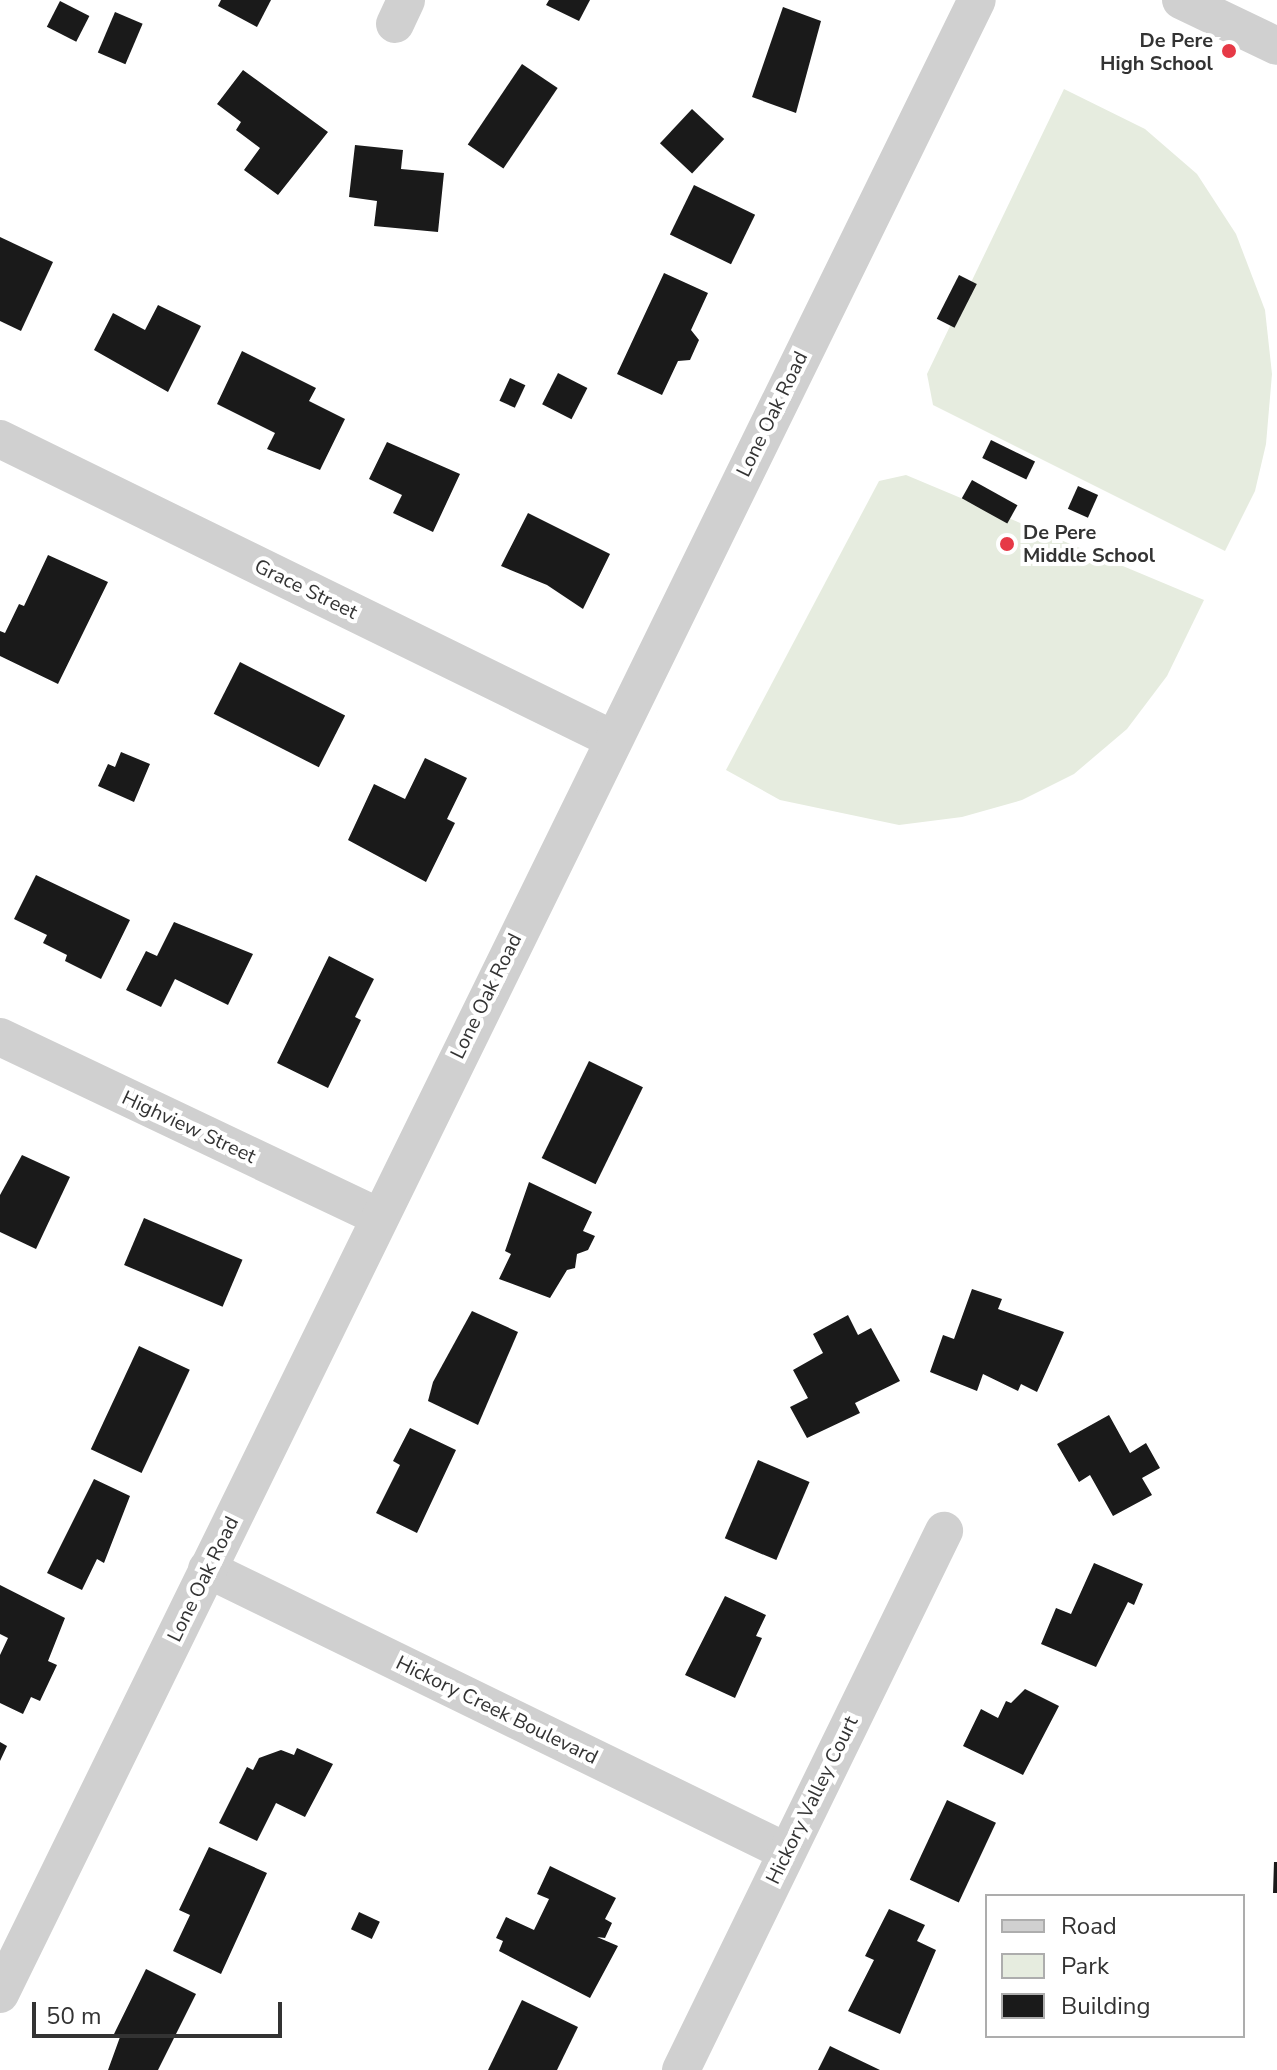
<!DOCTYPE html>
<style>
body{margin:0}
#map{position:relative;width:1277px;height:2070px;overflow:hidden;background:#fff;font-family:"Nunito Sans",sans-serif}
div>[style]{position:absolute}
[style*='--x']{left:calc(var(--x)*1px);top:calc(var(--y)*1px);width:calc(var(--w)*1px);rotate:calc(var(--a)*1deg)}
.green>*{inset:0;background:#e6ecdf}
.building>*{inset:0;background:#1a1a1a;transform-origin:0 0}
.minor>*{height:38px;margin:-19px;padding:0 19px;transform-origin:19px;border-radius:19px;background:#d0d0d0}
.dots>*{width:22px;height:22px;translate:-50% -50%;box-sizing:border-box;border:4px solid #fff;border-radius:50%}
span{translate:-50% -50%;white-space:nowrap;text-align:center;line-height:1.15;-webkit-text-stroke:8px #fff;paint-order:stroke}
.poi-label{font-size:20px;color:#333;font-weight:700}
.right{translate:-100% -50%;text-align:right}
.left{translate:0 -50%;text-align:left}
.street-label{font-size:20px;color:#333}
.legend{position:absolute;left:985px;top:1894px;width:260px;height:144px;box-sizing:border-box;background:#fff;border:2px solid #adadad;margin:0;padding:10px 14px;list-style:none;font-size:24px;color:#333}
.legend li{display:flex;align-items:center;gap:16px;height:40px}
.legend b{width:40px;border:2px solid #adadad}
.scale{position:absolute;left:32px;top:2002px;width:250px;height:36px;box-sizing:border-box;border:4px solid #333;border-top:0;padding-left:10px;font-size:24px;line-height:28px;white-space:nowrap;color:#333;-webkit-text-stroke:6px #fff;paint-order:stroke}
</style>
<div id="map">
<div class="green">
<div style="clip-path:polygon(1064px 89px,1145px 129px,1197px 174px,1236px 234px,1265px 310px,1272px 374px,1266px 444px,1255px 491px,1225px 551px,933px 405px,927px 374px)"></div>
<div style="clip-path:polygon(906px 475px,1204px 600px,1167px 676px,1127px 729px,1074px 774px,1022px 800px,962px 817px,899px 825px,780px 800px,726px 770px,879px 481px)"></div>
</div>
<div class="building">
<div style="clip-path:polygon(221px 0,271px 0,257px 27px,218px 6px)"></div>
<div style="clip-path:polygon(549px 0,590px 0,579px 21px,546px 5px)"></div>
<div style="left:60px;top:1px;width:33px;height:29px;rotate:27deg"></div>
<div style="clip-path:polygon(783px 7px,821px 21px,796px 113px,752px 97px)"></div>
<div style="left:115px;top:12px;width:30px;height:44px;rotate:23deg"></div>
<div style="left:522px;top:64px;width:43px;height:97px;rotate:34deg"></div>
<div style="clip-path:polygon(243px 70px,328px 132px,278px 195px,244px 170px,260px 148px,236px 130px,241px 122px,217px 104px)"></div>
<div style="left:692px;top:109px;width:44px;height:47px;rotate:43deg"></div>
<div style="clip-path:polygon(355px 145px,403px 150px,401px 169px,444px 173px,438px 232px,374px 226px,377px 201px,349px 197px)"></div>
<div style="left:694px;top:185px;width:68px;height:55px;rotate:26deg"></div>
<div style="clip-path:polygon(0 237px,53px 262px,21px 331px,0 321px)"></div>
<div style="clip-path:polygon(664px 273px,708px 293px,691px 330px,699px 340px,690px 360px,678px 361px,662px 395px,617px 374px)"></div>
<div style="left:959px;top:275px;width:20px;height:49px;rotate:27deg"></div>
<div style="clip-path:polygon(158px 305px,201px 326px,168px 392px,94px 350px,113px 313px,145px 330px)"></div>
<div style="clip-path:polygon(242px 351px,316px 388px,309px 401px,345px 419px,320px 470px,267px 449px,275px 433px,217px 404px)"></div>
<div style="left:558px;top:373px;width:33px;height:35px;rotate:27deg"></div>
<div style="left:510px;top:378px;width:17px;height:25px;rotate:25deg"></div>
<div style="left:991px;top:440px;width:49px;height:20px;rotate:26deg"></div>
<div style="clip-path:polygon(387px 442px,460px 474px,433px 532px,393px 513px,402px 495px,369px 479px)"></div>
<div style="left:972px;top:480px;width:52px;height:21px;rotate:29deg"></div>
<div style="left:1078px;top:486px;width:22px;height:25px;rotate:24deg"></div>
<div style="clip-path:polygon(528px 513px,610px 554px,583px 609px,547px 585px,501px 566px)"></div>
<div style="clip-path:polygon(48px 555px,108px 582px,58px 684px,0 656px,0 631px,5px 633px,19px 604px,24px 606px)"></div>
<div style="left:240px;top:662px;width:118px;height:58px;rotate:27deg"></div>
<div style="clip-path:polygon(121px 752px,150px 764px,134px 802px,98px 786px,108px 764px,115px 767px)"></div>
<div style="clip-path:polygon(425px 758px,467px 778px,447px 819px,455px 823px,426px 882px,348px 840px,374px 784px,405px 799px)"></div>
<div style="clip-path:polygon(36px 875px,130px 920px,101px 979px,65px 961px,67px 955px,43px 943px,47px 935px,14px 919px)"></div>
<div style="clip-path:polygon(174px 922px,253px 954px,228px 1005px,175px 979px,161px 1007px,126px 990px,146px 951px,157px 956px)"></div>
<div style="clip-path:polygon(329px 956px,374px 979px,355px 1017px,361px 1020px,328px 1088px,277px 1063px)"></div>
<div style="left:589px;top:1061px;width:60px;height:108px;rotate:26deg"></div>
<div style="clip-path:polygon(22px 1155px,70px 1177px,36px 1249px,0 1232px,0 1195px)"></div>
<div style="clip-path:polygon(529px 1182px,592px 1212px,583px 1231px,595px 1236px,588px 1250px,577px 1254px,575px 1268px,567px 1270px,550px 1298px,499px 1279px,511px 1254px,505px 1251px)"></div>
<div style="left:144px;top:1218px;width:107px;height:51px;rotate:23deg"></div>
<div style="clip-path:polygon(972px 1289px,1002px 1299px,998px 1309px,1064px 1332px,1037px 1392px,1021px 1384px,1018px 1391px,983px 1374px,977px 1391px,930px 1372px,943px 1335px,954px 1339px)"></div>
<div style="clip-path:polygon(472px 1311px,518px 1332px,478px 1425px,428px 1401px,433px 1382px)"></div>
<div style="clip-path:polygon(848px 1315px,858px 1335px,871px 1328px,900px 1381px,855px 1403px,860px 1413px,807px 1438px,790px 1407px,808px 1398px,793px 1370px,823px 1353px,813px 1334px)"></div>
<div style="left:139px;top:1346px;width:56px;height:114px;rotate:25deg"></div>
<div style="clip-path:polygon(1109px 1415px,1130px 1453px,1146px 1443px,1160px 1468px,1142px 1478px,1152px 1495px,1113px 1516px,1090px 1475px,1079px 1482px,1057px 1444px)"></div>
<div style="clip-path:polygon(410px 1428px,456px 1450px,417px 1533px,376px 1513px,400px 1465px,393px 1461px)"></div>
<div style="left:758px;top:1460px;width:56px;height:85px;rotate:23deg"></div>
<div style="clip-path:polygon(94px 1479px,130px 1496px,104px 1563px,97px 1559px,82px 1590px,47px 1573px)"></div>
<div style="clip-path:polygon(1094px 1563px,1143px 1584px,1134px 1605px,1128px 1602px,1096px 1667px,1041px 1644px,1056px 1608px,1071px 1614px)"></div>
<div style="clip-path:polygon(0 1585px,65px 1618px,48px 1661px,57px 1665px,40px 1701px,31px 1697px,23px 1714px,0 1703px,0 1655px,8px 1638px,0 1634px)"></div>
<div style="clip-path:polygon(725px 1596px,766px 1615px,756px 1636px,762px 1638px,735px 1698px,685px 1675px)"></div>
<div style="clip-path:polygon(1025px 1689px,1059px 1706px,1023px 1775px,963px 1746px,981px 1709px,998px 1718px,1006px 1701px,1011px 1703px)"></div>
<div style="clip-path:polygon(0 1742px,7px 1746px,0 1761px)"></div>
<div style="clip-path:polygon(297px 1748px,333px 1764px,305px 1817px,276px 1803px,257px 1841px,219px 1823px,247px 1767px,253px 1770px,259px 1758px,281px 1750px,294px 1755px)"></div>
<div style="left:947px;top:1800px;width:54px;height:88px;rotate:25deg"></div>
<div style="clip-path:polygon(209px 1847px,267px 1873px,221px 1974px,173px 1951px,190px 1915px,179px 1910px)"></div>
<div style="clip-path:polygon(1274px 1862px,1277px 1862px,1277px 1893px,1273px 1893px)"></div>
<div style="clip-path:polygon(550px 1866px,616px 1898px,605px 1919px,612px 1923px,605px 1938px,597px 1937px,618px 1946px,590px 1998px,499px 1951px,503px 1941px,496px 1938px,506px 1917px,534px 1930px,549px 1899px,537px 1894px)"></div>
<div style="clip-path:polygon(889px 1909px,925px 1925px,917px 1941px,936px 1950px,900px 2034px,848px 2011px,874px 1960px,865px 1956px)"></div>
<div style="left:359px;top:1912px;width:23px;height:19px;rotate:25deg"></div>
<div style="clip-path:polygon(146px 1969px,196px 1994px,158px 2070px,108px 2070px,120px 2037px,114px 2034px)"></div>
<div style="clip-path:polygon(522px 2000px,578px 2027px,557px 2070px,488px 2070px)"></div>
<div style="clip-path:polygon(830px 2046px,832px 2047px,880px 2070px,818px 2070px)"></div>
</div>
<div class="minor">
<div style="--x:1181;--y:0;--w:106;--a:25.6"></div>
<div style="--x:395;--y:24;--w:26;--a:-65"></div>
<div style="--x:0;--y:439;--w:682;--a:26.11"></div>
<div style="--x:0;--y:1037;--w:420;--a:25.4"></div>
<div style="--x:207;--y:1569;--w:645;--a:26.01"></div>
<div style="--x:0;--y:1994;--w:2220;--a:-63.9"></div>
<div style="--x:681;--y:2070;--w:600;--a:-63.99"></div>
</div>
<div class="dots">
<div style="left:1229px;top:51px;background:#e63946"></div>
<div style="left:1007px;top:544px;background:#e63946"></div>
</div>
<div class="poi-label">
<span class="right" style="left:1213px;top:52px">De Pere<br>High School</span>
<span class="left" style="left:1023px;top:544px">De Pere<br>Middle School</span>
</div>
<div class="street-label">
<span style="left:772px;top:414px;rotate:-64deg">Lone Oak Road</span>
<span style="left:306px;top:589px;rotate:26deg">Grace Street</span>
<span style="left:486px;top:996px;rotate:-64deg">Lone Oak Road</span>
<span style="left:189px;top:1127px;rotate:25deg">Highview Street</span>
<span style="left:203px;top:1579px;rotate:-64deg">Lone Oak Road</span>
<span style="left:497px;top:1710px;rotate:26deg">Hickory Creek Boulevard</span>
<span style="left:812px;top:1800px;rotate:-64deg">Hickory Valley Court</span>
</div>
<ul class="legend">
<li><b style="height:10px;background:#d0d0d0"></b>Road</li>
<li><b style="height:22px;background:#e6ecdf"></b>Park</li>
<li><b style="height:22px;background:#1a1a1a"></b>Building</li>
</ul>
<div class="scale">50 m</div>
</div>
